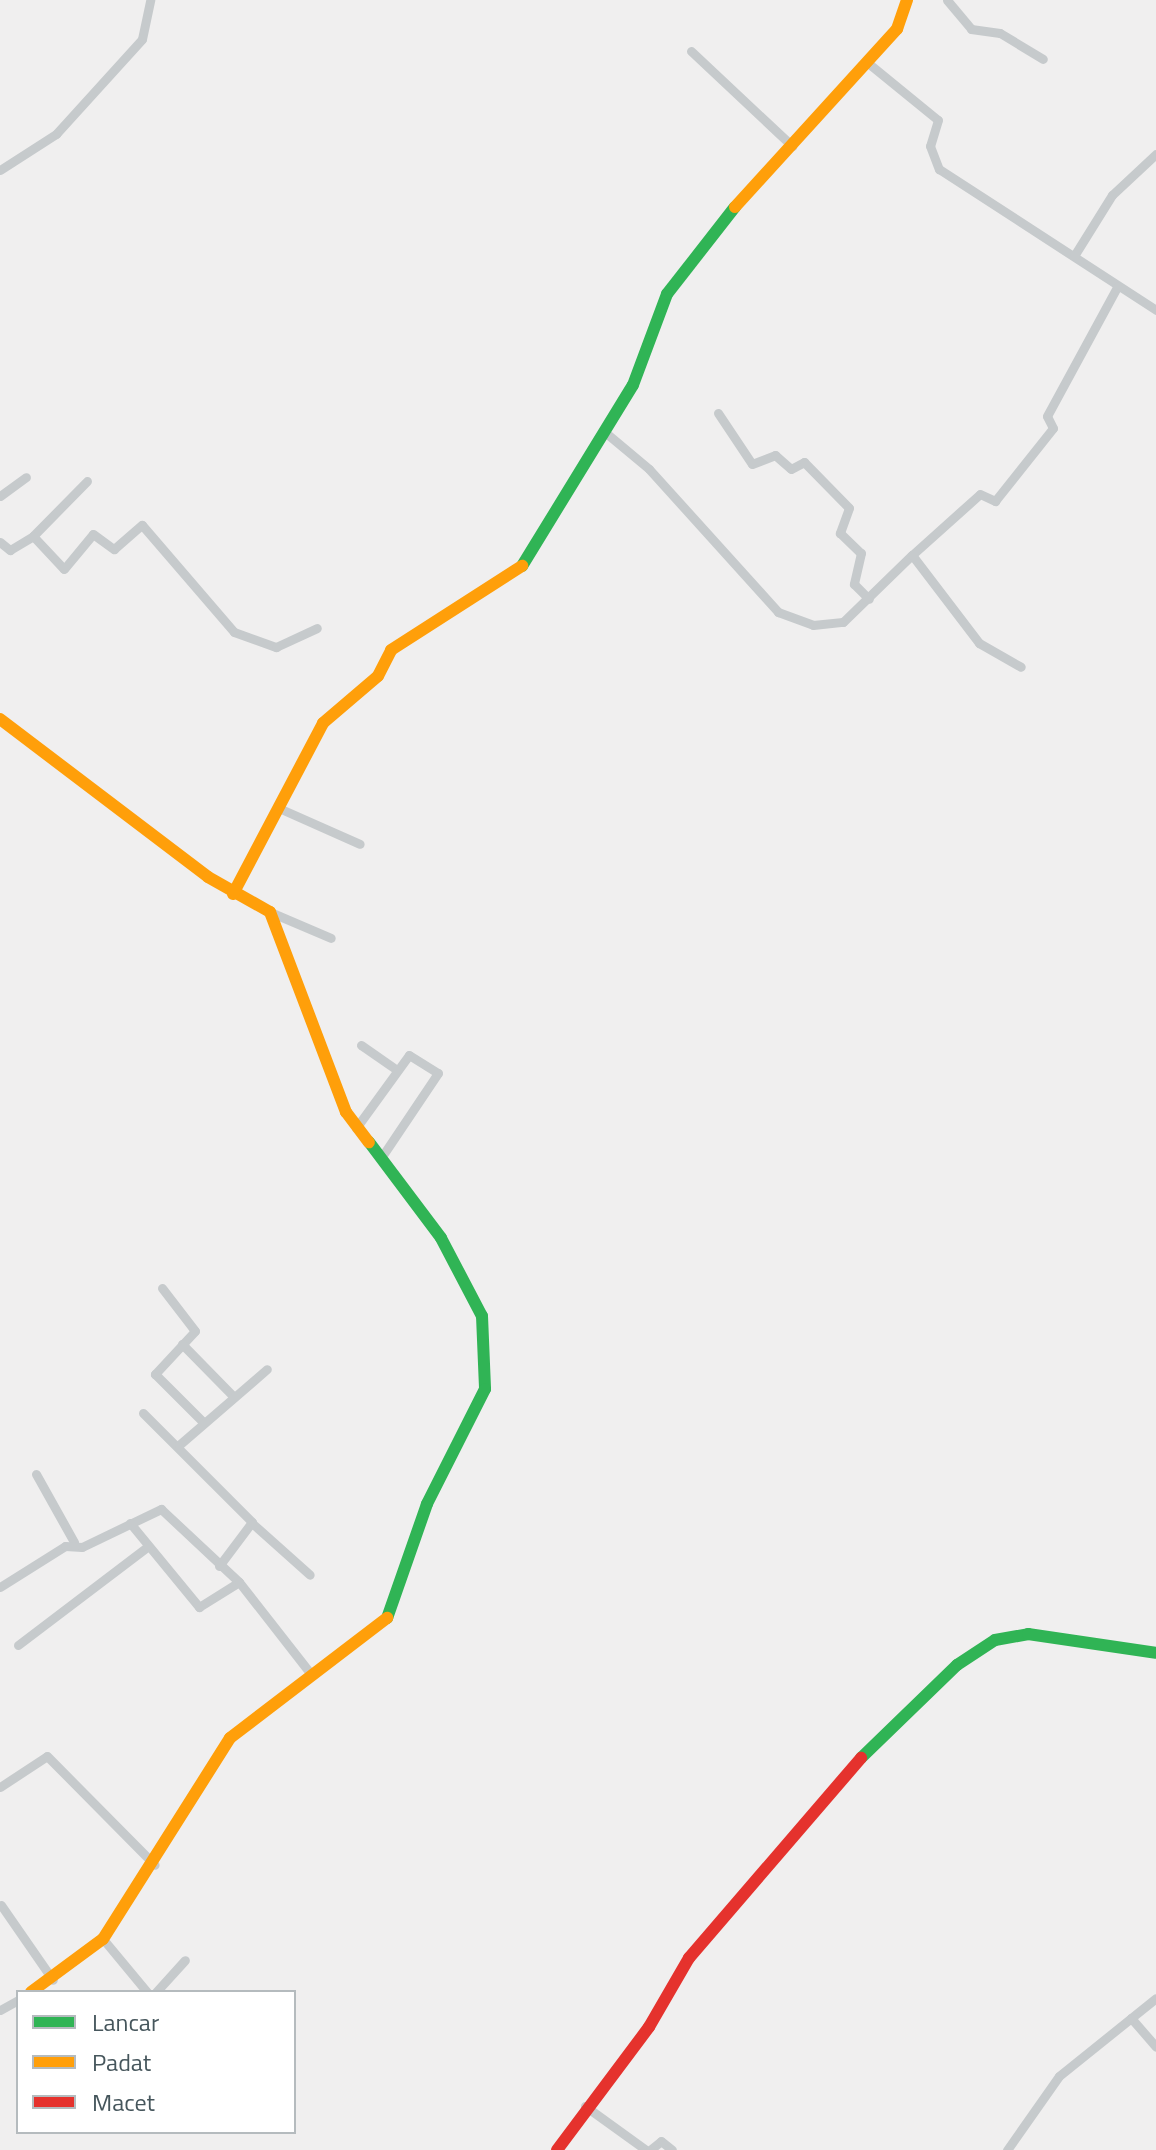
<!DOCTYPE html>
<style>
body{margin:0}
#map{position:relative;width:1156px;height:2150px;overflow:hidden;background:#f0efef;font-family:"Titillium Web",sans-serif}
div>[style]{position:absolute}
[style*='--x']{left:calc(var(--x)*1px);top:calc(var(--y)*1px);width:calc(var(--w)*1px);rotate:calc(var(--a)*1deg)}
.street>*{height:9px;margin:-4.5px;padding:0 4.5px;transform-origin:4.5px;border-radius:4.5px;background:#c6cacc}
.fast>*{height:12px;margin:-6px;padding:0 6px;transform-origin:6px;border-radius:6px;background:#30b455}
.slow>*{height:12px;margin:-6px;padding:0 6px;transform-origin:6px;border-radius:6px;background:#ff9f0a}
.jam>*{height:12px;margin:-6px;padding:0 6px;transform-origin:6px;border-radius:6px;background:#e5322d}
span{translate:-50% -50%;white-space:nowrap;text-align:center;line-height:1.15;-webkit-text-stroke:8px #fff;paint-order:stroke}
.legend{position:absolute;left:16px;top:1990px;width:280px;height:144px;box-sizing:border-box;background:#fff;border:2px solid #b5bbbe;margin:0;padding:10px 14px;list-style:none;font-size:24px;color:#46565c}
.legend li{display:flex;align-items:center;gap:16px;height:40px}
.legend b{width:40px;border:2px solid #b5bbbe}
</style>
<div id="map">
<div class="street">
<div style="--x:947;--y:0;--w:38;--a:50"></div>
<div style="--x:971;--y:29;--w:29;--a:8"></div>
<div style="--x:1000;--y:33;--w:50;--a:31.2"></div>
<div style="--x:691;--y:51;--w:139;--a:43.2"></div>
<div style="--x:868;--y:63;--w:90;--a:39.2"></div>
<div style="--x:938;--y:120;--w:27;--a:107"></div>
<div style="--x:930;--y:146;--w:25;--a:69"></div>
<div style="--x:939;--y:169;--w:259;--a:33"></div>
<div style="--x:0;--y:170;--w:67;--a:-32.7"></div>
<div style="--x:56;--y:134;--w:128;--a:-47.8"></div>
<div style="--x:142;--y:39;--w:40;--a:-78"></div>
<div style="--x:1074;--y:256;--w:72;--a:-58.1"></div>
<div style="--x:1112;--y:195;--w:60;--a:-43"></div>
<div style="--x:718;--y:413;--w:61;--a:56.3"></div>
<div style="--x:752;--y:464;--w:25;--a:-21"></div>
<div style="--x:775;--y:455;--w:21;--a:41"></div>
<div style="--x:791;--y:469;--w:15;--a:-28"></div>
<div style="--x:804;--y:462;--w:64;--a:45.6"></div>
<div style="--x:849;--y:508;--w:27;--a:110"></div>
<div style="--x:840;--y:533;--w:29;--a:44"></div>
<div style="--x:861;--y:553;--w:32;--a:103"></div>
<div style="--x:854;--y:584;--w:21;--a:45"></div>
<div style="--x:606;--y:433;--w:56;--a:39.9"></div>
<div style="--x:649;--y:469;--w:193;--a:47.9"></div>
<div style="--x:778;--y:612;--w:37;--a:20"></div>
<div style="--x:813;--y:625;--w:30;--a:-6"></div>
<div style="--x:843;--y:622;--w:96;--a:-44.2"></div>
<div style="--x:912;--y:555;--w:111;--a:52.7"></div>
<div style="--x:979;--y:643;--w:48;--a:29.7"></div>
<div style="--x:0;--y:496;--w:32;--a:-36"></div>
<div style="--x:33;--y:536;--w:77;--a:-45.5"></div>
<div style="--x:0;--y:542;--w:13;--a:39"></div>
<div style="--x:10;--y:550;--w:27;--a:-31"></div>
<div style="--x:33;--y:536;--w:45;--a:46.8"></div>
<div style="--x:64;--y:569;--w:45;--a:-50.4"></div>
<div style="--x:93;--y:534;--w:26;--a:36"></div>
<div style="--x:114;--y:549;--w:37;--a:-41"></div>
<div style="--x:142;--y:525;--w:141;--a:49.3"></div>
<div style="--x:234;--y:632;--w:45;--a:19.7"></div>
<div style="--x:276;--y:647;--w:45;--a:-24.9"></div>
<div style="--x:912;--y:555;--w:91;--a:-41.9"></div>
<div style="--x:980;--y:494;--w:17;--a:25"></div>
<div style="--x:995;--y:501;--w:93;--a:-51.5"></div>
<div style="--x:1053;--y:428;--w:13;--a:-117"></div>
<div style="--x:1047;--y:416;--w:147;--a:-61.5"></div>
<div style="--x:281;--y:809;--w:86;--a:23.9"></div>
<div style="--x:270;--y:912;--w:66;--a:23.1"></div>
<div style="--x:361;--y:1045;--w:44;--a:34.8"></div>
<div style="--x:356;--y:1128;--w:90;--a:-54"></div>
<div style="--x:409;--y:1055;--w:34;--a:32"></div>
<div style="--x:438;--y:1073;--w:99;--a:123.9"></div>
<div style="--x:162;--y:1288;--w:54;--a:52.5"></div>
<div style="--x:195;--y:1331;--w:59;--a:132.9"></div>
<div style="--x:155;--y:1374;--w:69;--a:45"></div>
<div style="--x:182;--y:1344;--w:74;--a:45.5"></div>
<div style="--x:143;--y:1413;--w:154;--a:45"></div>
<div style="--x:252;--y:1522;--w:55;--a:126.9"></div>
<div style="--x:179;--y:1445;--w:116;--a:-40.8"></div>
<div style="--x:36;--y:1474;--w:78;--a:60.8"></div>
<div style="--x:130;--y:1523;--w:109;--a:50.6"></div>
<div style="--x:199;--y:1607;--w:47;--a:-32"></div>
<div style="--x:253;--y:1524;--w:76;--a:41.8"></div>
<div style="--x:0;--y:1587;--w:77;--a:-32.2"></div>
<div style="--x:65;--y:1546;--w:17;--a:3"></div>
<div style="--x:82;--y:1547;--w:88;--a:-25.7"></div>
<div style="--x:161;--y:1509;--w:107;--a:43.1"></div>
<div style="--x:239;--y:1582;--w:115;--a:52"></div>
<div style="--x:18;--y:1645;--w:161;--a:-37.2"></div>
<div style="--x:0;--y:1787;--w:56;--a:-33.4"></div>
<div style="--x:47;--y:1756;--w:153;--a:45.3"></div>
<div style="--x:1;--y:1905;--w:91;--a:55.3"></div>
<div style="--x:103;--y:1939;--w:69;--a:50.3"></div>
<div style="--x:156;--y:1992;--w:43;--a:-47.8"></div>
<div style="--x:0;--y:2010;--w:21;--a:-29"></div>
<div style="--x:1131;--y:2018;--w:38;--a:49"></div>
<div style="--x:585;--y:2106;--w:75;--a:35.8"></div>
<div style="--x:650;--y:2150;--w:14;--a:-39"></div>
<div style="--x:661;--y:2141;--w:14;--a:39"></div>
<div style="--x:1007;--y:2150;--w:90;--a:-54.9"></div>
<div style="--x:1059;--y:2076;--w:124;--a:-38.8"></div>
</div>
<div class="fast">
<div style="--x:522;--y:566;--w:212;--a:-58.5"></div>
<div style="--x:633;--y:385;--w:97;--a:-69.5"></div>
<div style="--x:667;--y:294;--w:110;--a:-52"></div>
<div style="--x:369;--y:1142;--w:120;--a:53.1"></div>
<div style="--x:441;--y:1238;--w:88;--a:62.3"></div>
<div style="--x:482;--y:1316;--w:73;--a:87.6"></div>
<div style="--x:485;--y:1389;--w:129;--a:116.8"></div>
<div style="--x:427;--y:1504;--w:121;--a:109.3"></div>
<div style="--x:861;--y:1758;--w:134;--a:-44.1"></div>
<div style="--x:957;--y:1665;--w:45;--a:-33.3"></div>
<div style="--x:995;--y:1640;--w:34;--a:-10"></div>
<div style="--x:1028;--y:1634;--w:129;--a:8.4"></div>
</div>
<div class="slow">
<div style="--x:735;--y:207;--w:241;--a:-47.7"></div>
<div style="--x:897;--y:29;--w:31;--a:-71"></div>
<div style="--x:0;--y:719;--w:261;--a:37.2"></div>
<div style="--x:208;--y:877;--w:71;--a:29.4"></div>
<div style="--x:270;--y:912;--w:214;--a:69.2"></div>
<div style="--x:346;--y:1112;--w:38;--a:53"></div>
<div style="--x:233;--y:894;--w:193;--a:-62.2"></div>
<div style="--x:323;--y:723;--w:72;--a:-40.5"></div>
<div style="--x:378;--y:676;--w:29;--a:-63"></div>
<div style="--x:391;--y:650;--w:156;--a:-32.7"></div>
<div style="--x:31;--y:1992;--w:89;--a:-36.4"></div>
<div style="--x:103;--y:1939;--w:238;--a:-57.7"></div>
<div style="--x:230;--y:1738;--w:198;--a:-37.4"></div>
</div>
<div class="jam">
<div style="--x:557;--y:2150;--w:154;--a:-53.2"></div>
<div style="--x:649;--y:2027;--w:80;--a:-59.9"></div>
<div style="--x:689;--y:1958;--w:264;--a:-49.3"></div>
</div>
<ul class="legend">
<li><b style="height:10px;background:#30b455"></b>Lancar</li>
<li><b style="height:10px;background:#ff9f0a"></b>Padat</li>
<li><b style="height:10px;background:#e5322d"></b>Macet</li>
</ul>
</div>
